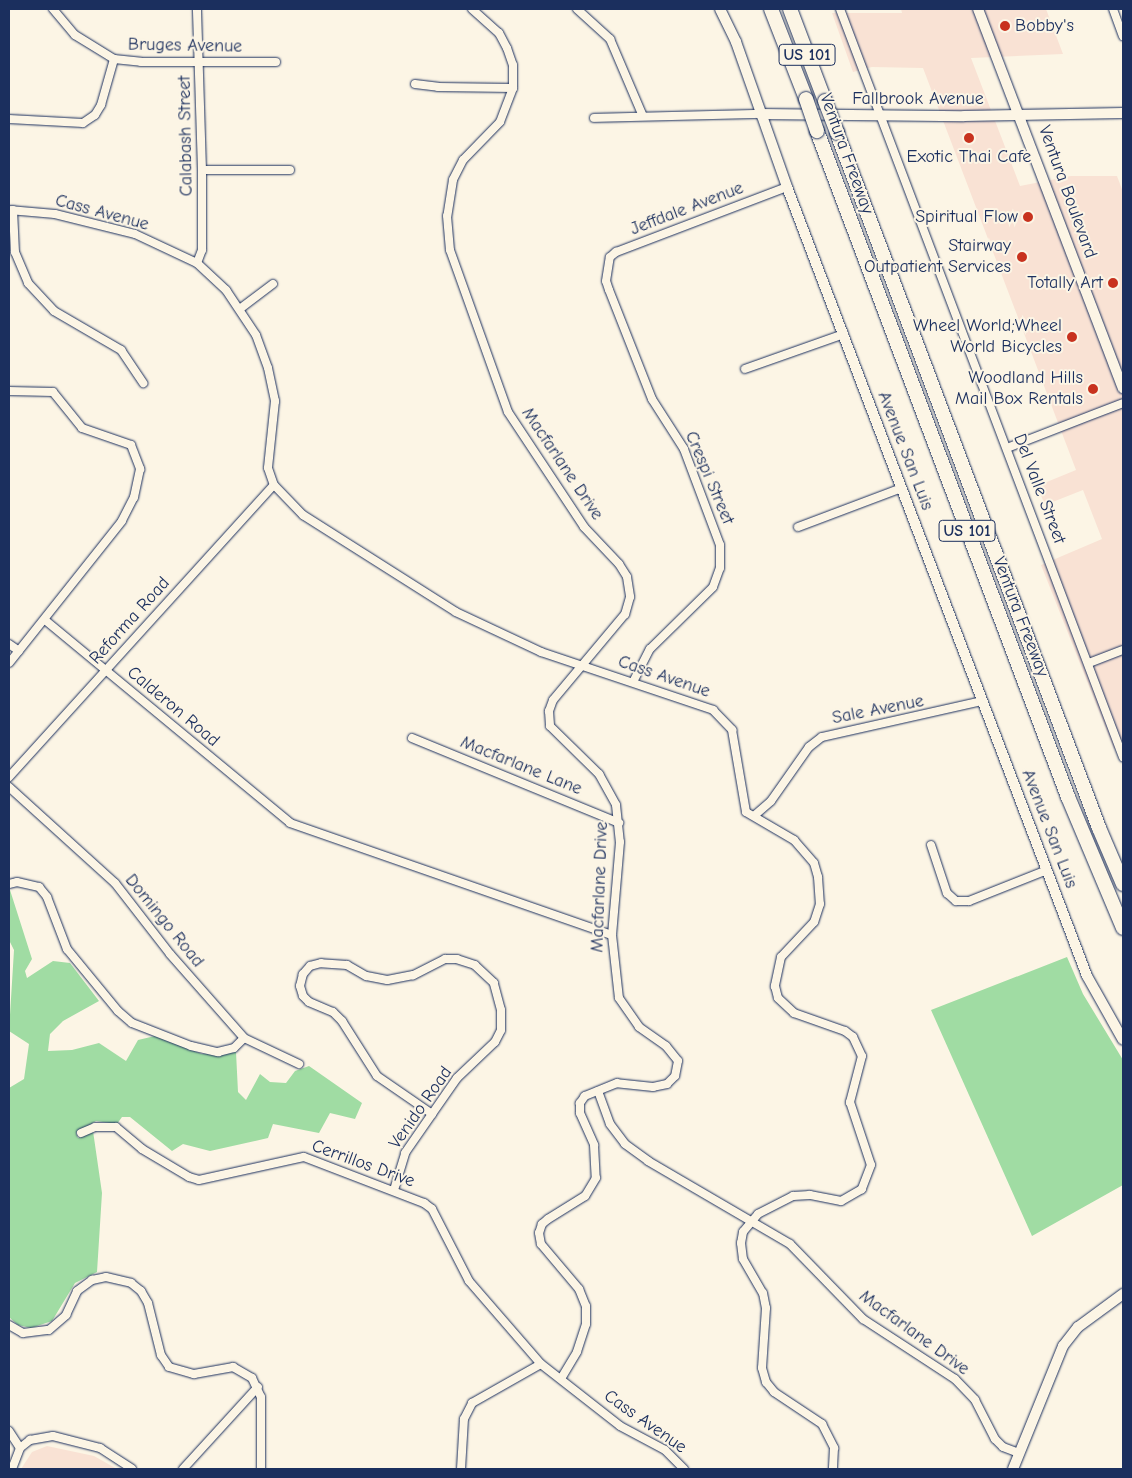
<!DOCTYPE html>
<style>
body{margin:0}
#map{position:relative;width:1132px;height:1478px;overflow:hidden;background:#fcf5e5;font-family:"Comic Neue",sans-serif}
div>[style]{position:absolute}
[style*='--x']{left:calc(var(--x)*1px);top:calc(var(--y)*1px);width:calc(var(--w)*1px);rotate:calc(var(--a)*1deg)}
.built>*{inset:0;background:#f9e2d4}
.green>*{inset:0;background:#a0dca3}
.roads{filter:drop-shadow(0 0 1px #1b2f5e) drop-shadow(0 0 1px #1b2f5e)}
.street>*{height:8px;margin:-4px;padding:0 4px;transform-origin:4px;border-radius:4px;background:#fcf5e5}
.secondary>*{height:10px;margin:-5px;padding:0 5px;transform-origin:5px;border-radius:5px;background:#fcf5e5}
.highway>*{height:14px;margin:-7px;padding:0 7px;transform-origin:7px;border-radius:7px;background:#fcf5e5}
.bridges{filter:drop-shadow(0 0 1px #1b2f5e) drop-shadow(0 0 1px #1b2f5e)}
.highway-bridge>*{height:14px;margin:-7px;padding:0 7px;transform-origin:7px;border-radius:7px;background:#fcf5e5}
.dots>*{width:14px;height:14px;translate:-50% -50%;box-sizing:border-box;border:2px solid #fcf5e5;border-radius:50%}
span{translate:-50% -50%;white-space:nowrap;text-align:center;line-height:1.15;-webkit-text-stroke:4px #fcf5e5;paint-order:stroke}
.shield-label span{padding:1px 4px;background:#fcf5e5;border:1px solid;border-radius:4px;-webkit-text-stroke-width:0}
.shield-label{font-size:16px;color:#1b2f5e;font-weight:700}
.poi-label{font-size:18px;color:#1b2f5e}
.left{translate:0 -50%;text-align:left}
.right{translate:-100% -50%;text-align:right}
.street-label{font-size:18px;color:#1b2f5e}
.frame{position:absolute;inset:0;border:10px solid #1b2f5e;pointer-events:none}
</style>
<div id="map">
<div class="built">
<div style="clip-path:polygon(901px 9px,1046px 9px,1063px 54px,971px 58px,1020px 186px,1071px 176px,1117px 176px,1123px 192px,1123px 746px,1114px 749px,1041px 565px,1102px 539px,1083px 490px,1045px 505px,1037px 486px,1076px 470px,923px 68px,872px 67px,853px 72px,832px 13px,902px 13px)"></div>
<div style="clip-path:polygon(47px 1446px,94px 1456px,117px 1469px,21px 1469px,32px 1452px)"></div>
</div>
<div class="green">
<div style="clip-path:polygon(10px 890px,32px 959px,25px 971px,27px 978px,53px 961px,70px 963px,99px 1001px,63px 1021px,50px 1034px,48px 1051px,72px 1050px,99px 1043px,126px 1061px,138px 1040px,155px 1036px,202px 1054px,236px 1052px,238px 1092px,246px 1100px,260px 1074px,270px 1082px,286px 1083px,295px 1071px,309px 1066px,362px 1103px,355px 1119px,330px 1113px,319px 1133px,273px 1124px,268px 1138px,210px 1151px,183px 1144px,172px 1151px,130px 1117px,122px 1117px,117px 1124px,96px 1121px,76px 1133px,78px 1138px,93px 1131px,102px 1193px,97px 1272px,75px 1283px,52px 1321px,31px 1328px,18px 1325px,9px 1317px,9px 1088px,24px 1079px,29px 1044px,9px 1031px,14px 950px,9px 940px)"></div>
<div style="clip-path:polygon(1067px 957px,1083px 994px,1123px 1060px,1123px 1185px,1032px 1236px,931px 1010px)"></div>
</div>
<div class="roads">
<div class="street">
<div style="--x:53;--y:9;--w:34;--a:50"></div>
<div style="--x:75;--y:35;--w:46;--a:31.6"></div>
<div style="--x:114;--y:59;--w:27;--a:6"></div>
<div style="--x:141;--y:62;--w:135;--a:0"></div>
<div style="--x:472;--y:9;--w:36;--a:42"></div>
<div style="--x:499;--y:33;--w:17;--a:62"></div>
<div style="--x:507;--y:48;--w:18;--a:71"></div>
<div style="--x:513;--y:65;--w:23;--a:90"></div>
<div style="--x:513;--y:88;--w:36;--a:111"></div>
<div style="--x:500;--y:122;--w:53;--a:134.2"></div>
<div style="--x:463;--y:160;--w:22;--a:117"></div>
<div style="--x:453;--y:180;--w:36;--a:99"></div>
<div style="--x:447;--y:216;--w:34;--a:85"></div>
<div style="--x:450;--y:250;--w:172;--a:70.3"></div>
<div style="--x:508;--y:412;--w:138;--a:56.5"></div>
<div style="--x:584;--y:527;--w:51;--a:46.6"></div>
<div style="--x:619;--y:564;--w:15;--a:58"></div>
<div style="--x:627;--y:577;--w:20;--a:81"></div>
<div style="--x:630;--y:597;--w:18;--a:106"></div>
<div style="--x:625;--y:614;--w:112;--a:129.9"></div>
<div style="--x:553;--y:700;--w:12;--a:110"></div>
<div style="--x:549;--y:711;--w:15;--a:86"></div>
<div style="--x:550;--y:726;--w:69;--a:44.4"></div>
<div style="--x:599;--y:774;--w:35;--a:61"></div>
<div style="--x:616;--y:805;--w:37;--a:84"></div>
<div style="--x:620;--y:842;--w:93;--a:94.9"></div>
<div style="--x:612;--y:935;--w:63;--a:83.7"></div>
<div style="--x:619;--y:998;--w:35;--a:55"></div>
<div style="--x:639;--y:1027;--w:33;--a:35"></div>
<div style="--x:666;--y:1046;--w:19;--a:51"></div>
<div style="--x:678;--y:1061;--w:15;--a:101"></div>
<div style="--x:675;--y:1076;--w:11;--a:135"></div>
<div style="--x:667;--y:1084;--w:14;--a:168"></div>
<div style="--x:653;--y:1087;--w:36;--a:-174"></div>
<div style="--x:617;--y:1083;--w:35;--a:158"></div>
<div style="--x:585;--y:1096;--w:9;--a:126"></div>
<div style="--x:580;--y:1103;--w:10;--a:90"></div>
<div style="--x:580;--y:1113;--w:35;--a:66"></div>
<div style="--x:594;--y:1145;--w:33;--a:87"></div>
<div style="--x:596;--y:1178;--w:21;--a:121"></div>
<div style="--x:585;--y:1196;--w:44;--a:148.1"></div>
<div style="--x:548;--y:1219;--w:8;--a:140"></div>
<div style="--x:542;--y:1224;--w:9;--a:108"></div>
<div style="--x:539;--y:1233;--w:11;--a:80"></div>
<div style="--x:541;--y:1244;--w:59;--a:49.8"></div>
<div style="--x:579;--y:1289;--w:18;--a:68"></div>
<div style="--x:586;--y:1306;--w:18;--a:90"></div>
<div style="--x:586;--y:1324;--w:29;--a:108"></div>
<div style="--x:577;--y:1352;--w:31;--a:121"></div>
<div style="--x:577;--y:9;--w:45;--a:42.3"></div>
<div style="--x:610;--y:39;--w:82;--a:66.9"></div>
<div style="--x:840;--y:9;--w:800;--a:69.28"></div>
<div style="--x:1113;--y:9;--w:29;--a:70"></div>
<div style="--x:415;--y:84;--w:23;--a:7"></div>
<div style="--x:438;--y:87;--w:75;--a:0.8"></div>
<div style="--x:594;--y:118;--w:166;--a:-1.4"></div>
<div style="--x:9;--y:119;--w:74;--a:3.1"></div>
<div style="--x:83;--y:123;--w:14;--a:-34"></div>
<div style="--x:95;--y:115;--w:12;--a:-59"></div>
<div style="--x:101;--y:105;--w:48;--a:-74.2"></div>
<div style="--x:202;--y:170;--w:88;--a:0"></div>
<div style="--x:9;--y:210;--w:46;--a:5"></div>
<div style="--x:55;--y:214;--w:82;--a:14"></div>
<div style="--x:135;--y:234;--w:68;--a:25.1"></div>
<div style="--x:197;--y:263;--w:40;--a:43"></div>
<div style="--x:226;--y:290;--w:54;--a:56.3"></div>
<div style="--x:256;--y:335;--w:35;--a:70"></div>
<div style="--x:268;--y:368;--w:34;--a:78"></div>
<div style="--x:275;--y:401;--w:67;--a:96"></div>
<div style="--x:268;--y:468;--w:18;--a:71"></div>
<div style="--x:274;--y:485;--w:42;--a:46"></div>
<div style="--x:303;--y:515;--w:181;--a:32.4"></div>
<div style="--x:456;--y:612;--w:94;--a:25.2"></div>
<div style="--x:541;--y:652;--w:182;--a:18.6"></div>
<div style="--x:713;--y:710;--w:28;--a:46"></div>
<div style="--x:732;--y:730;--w:83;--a:80.3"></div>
<div style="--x:746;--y:812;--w:56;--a:30.3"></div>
<div style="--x:794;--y:840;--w:30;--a:49"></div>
<div style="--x:814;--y:863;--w:15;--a:74"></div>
<div style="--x:818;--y:877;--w:27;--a:86"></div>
<div style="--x:820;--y:904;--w:19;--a:108"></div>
<div style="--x:814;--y:922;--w:48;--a:133.3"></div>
<div style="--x:781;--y:957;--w:30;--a:102"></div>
<div style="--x:775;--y:986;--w:12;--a:76"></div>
<div style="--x:778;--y:998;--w:22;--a:43"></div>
<div style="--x:794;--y:1013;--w:54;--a:19.4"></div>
<div style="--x:845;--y:1031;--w:10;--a:37"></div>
<div style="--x:853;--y:1037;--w:21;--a:65"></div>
<div style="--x:862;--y:1056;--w:48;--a:104.6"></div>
<div style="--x:850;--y:1102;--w:66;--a:71.6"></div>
<div style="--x:871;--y:1165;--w:26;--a:111"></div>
<div style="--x:862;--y:1189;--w:24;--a:150"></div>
<div style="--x:841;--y:1201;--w:32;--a:-169"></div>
<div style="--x:810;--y:1195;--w:17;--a:177"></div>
<div style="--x:793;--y:1196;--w:39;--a:153"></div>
<div style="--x:758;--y:1214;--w:23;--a:130"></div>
<div style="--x:743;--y:1232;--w:11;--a:100"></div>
<div style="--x:741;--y:1243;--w:16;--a:83"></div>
<div style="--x:743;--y:1259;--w:39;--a:60"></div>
<div style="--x:763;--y:1293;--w:15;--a:79"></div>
<div style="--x:766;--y:1308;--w:60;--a:93.8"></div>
<div style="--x:762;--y:1368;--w:15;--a:74"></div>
<div style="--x:766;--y:1382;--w:13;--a:51"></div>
<div style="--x:774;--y:1392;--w:58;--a:33.7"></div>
<div style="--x:822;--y:1424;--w:27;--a:63"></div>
<div style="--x:834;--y:1448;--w:21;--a:93"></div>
<div style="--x:13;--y:210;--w:42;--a:87.3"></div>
<div style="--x:15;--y:252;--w:34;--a:67"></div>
<div style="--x:28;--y:283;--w:38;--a:47"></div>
<div style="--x:54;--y:311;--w:78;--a:30.2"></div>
<div style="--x:121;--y:350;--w:40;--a:56"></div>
<div style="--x:197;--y:263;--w:14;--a:-69"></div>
<div style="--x:202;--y:250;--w:80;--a:-90"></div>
<div style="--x:202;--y:170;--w:161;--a:-91.8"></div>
<div style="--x:241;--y:308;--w:40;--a:-37"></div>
<div style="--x:745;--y:369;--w:105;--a:-19.5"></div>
<div style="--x:9;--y:391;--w:44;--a:1.3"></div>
<div style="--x:53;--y:392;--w:46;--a:51.1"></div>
<div style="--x:82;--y:428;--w:52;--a:19.1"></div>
<div style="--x:131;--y:445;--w:26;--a:69"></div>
<div style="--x:140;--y:469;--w:29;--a:102"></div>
<div style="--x:134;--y:497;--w:27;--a:117"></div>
<div style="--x:122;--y:521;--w:181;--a:128.5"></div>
<div style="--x:1007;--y:448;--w:124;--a:-21.2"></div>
<div style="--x:798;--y:527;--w:111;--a:-20.6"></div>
<div style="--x:45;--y:620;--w:318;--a:39.6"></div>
<div style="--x:290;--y:823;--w:341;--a:19.2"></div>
<div style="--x:9;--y:644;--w:12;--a:35"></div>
<div style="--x:1089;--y:663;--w:36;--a:-21"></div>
<div style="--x:633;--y:682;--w:37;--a:-63"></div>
<div style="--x:650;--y:649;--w:88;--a:-44.5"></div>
<div style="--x:713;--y:587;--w:20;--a:-70"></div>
<div style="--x:720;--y:568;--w:23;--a:-90"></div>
<div style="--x:720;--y:545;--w:103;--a:-110.6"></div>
<div style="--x:684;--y:449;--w:59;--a:-122.6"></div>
<div style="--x:652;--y:399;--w:117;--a:-111.5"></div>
<div style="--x:609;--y:290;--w:9;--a:-108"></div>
<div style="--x:606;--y:281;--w:24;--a:-81"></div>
<div style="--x:610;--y:257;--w:8;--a:-40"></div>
<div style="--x:616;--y:252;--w:183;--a:-20.8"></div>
<div style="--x:412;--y:738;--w:224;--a:22.3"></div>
<div style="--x:9;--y:777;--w:394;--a:-47.8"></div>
<div style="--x:9;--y:787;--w:143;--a:42.2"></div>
<div style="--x:115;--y:883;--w:90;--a:52.2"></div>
<div style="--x:170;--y:954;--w:112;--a:48.6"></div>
<div style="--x:244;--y:1038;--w:61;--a:25.3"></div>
<div style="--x:755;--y:815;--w:21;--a:-41"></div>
<div style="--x:771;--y:801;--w:66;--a:-54.9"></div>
<div style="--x:809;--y:747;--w:16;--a:-38"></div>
<div style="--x:822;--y:737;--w:164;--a:-12.7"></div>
<div style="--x:931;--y:845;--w:51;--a:71.6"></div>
<div style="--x:947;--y:893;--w:12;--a:42"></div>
<div style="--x:956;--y:901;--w:13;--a:0"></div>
<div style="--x:969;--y:901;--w:84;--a:-21.7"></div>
<div style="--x:9;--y:884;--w:8;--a:-14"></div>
<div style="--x:17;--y:882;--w:23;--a:13"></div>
<div style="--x:39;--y:887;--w:13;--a:51"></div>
<div style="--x:47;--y:897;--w:56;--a:69"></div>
<div style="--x:67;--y:949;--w:80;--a:50.6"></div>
<div style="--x:118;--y:1011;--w:18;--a:41"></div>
<div style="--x:132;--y:1023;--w:63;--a:21.3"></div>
<div style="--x:191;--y:1046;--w:28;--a:13"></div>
<div style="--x:218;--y:1052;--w:16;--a:-14"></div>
<div style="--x:234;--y:1048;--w:14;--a:-45"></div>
<div style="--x:598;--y:1091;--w:35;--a:70"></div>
<div style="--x:610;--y:1124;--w:25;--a:53"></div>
<div style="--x:625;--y:1144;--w:29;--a:36"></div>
<div style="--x:648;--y:1161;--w:164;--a:30.3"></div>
<div style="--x:790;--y:1244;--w:105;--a:45.8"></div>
<div style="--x:863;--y:1319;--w:110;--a:33.1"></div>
<div style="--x:955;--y:1379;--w:29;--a:46"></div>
<div style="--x:975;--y:1400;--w:44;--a:62.9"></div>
<div style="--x:995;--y:1439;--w:11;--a:45"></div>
<div style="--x:1003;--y:1447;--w:17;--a:21"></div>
<div style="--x:81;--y:1133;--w:15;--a:-23"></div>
<div style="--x:95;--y:1127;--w:21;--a:0"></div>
<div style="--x:116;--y:1127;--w:34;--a:40"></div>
<div style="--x:142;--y:1149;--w:55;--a:30.8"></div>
<div style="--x:189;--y:1177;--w:10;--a:17"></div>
<div style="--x:199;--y:1180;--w:107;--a:-12.4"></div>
<div style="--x:304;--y:1157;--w:129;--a:21"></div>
<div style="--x:424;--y:1203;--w:10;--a:37"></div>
<div style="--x:432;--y:1209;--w:81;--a:62.8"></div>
<div style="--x:469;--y:1281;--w:110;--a:49.1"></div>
<div style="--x:541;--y:1364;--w:100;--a:38.1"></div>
<div style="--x:620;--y:1426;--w:51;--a:28.1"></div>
<div style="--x:665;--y:1450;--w:27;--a:45"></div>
<div style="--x:394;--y:1190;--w:39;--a:-73"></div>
<div style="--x:405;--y:1153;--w:47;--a:-55.3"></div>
<div style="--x:432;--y:1114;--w:44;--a:-55.2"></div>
<div style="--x:457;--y:1078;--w:52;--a:-43.5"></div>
<div style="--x:495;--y:1042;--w:13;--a:-63"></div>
<div style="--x:501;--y:1030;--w:20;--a:-90"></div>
<div style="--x:501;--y:1010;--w:28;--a:-105"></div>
<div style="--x:494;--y:983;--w:26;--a:-137"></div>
<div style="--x:475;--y:965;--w:19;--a:-162"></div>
<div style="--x:457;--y:959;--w:12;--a:180"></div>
<div style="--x:445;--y:959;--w:36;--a:153"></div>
<div style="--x:413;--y:975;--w:26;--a:169"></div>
<div style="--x:387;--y:980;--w:21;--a:-169"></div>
<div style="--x:366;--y:976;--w:22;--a:-150"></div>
<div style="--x:347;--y:965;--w:26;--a:-176"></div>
<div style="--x:321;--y:963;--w:11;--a:165"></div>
<div style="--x:310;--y:966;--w:11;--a:131"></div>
<div style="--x:303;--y:974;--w:12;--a:104"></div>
<div style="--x:300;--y:986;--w:10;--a:73"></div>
<div style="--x:303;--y:996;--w:8;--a:45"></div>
<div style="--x:309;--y:1002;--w:26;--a:23"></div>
<div style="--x:333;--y:1012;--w:13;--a:45"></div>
<div style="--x:342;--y:1021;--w:65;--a:57.5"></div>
<div style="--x:377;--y:1076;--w:67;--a:34.6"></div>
<div style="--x:9;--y:1325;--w:16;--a:30"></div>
<div style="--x:23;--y:1333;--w:26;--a:-7"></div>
<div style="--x:49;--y:1330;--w:23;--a:-41"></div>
<div style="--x:66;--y:1315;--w:26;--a:-65"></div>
<div style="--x:77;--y:1291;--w:19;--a:-36"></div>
<div style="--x:92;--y:1280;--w:14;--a:-12"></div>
<div style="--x:106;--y:1277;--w:26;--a:13"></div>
<div style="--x:131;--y:1283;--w:13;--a:39"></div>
<div style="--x:141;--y:1291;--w:14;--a:60"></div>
<div style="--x:148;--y:1303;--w:54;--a:76"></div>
<div style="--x:161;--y:1355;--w:14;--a:56"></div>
<div style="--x:169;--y:1367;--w:26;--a:16"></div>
<div style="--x:194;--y:1374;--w:40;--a:-10"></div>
<div style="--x:233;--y:1367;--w:22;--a:30"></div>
<div style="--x:252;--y:1378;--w:21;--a:65"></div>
<div style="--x:261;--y:1397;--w:72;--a:90"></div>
<div style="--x:9;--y:1431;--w:20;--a:57"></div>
<div style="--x:12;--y:1469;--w:22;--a:-69"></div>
<div style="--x:20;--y:1448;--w:13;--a:-39"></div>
<div style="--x:30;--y:1440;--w:23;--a:-10"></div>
<div style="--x:53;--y:1436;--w:49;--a:14.3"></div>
<div style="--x:100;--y:1448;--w:38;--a:33"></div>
<div style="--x:183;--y:1469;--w:111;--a:-47.6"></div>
<div style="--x:461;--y:1469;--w:50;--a:-86.6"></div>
<div style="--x:464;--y:1419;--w:18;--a:-63"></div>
<div style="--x:472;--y:1403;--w:79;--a:-29.5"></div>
</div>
<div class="secondary">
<div style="--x:720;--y:9;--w:37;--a:64"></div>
<div style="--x:736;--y:42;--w:154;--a:70.6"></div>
<div style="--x:787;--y:187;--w:844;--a:69.18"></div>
<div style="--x:1087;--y:976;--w:73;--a:60.6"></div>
<div style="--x:978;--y:9;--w:406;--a:69.1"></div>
<div style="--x:760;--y:114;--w:204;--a:0.6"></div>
<div style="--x:964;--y:116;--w:159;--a:-1.1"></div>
<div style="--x:1013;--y:1469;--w:133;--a:-67.9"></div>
<div style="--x:1063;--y:1346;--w:24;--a:-52"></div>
<div style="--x:1078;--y:1327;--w:56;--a:-36.3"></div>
</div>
<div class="highway">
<div style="--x:771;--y:9;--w:97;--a:68.7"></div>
<div style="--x:790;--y:9;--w:98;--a:69.2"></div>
<div style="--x:817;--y:131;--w:712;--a:69.35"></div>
<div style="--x:1068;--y:797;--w:142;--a:67.2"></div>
<div style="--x:837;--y:133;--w:743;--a:69.34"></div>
<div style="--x:1099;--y:828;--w:61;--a:66.8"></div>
</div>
</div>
<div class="bridges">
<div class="highway-bridge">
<div style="--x:806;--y:99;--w:34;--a:71"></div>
<div style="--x:825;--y:101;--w:34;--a:69"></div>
</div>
</div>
<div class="dots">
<div style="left:1005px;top:26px;background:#c8321e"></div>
<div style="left:969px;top:138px;background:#c8321e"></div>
<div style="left:1028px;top:217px;background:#c8321e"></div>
<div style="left:1022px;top:257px;background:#c8321e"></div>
<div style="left:1113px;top:283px;background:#c8321e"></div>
<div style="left:1072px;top:337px;background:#c8321e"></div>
<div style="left:1093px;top:389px;background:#c8321e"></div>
</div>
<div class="shield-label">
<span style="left:807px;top:55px">US 101</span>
<span style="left:967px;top:531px">US 101</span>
</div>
<div class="poi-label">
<span class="left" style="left:1015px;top:26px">Bobby's</span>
<span style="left:969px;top:157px">Exotic Thai Cafe</span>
<span class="right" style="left:1018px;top:217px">Spiritual Flow</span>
<span class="right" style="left:1011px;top:257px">Stairway<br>Outpatient Services</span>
<span class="right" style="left:1103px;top:283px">Totally Art</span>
<span class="right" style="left:1062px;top:337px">Wheel World;Wheel<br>World Bicycles</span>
<span class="right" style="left:1083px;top:389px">Woodland Hills<br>Mail Box Rentals</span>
</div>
<div class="street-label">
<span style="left:185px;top:46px;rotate:1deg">Bruges Avenue</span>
<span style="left:918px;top:99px">Fallbrook Avenue</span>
<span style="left:186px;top:136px;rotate:-91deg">Calabash Street</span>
<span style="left:846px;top:154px;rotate:70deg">Ventura Freeway</span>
<span style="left:1067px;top:192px;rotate:70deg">Ventura Boulevard</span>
<span style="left:687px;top:209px;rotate:-21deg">Jeffdale Avenue</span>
<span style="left:102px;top:213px;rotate:15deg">Cass Avenue</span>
<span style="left:905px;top:451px;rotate:69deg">Avenue San Luis</span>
<span style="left:562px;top:464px;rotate:56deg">Macfarlane Drive</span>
<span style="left:709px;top:478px;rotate:67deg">Crespi Street</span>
<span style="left:1039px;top:489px;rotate:69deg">Del Valle Street</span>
<span style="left:1020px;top:617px;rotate:69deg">Ventura Freeway</span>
<span style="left:130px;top:621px;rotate:-48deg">Reforma Road</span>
<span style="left:664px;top:677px;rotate:19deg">Cass Avenue</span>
<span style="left:173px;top:707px;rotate:40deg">Calderon Road</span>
<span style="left:878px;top:710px;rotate:-11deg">Sale Avenue</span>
<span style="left:521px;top:766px;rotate:22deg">Macfarlane Lane</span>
<span style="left:1049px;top:829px;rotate:69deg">Avenue San Luis</span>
<span style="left:600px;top:887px;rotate:-88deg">Macfarlane Drive</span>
<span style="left:164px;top:921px;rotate:51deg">Domingo Road</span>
<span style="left:421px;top:1108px;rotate:-55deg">Venido Road</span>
<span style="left:363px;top:1164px;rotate:20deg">Cerrillos Drive</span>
<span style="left:914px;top:1333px;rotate:36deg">Macfarlane Drive</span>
<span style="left:645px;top:1422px;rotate:35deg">Cass Avenue</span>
</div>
<div class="frame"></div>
</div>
